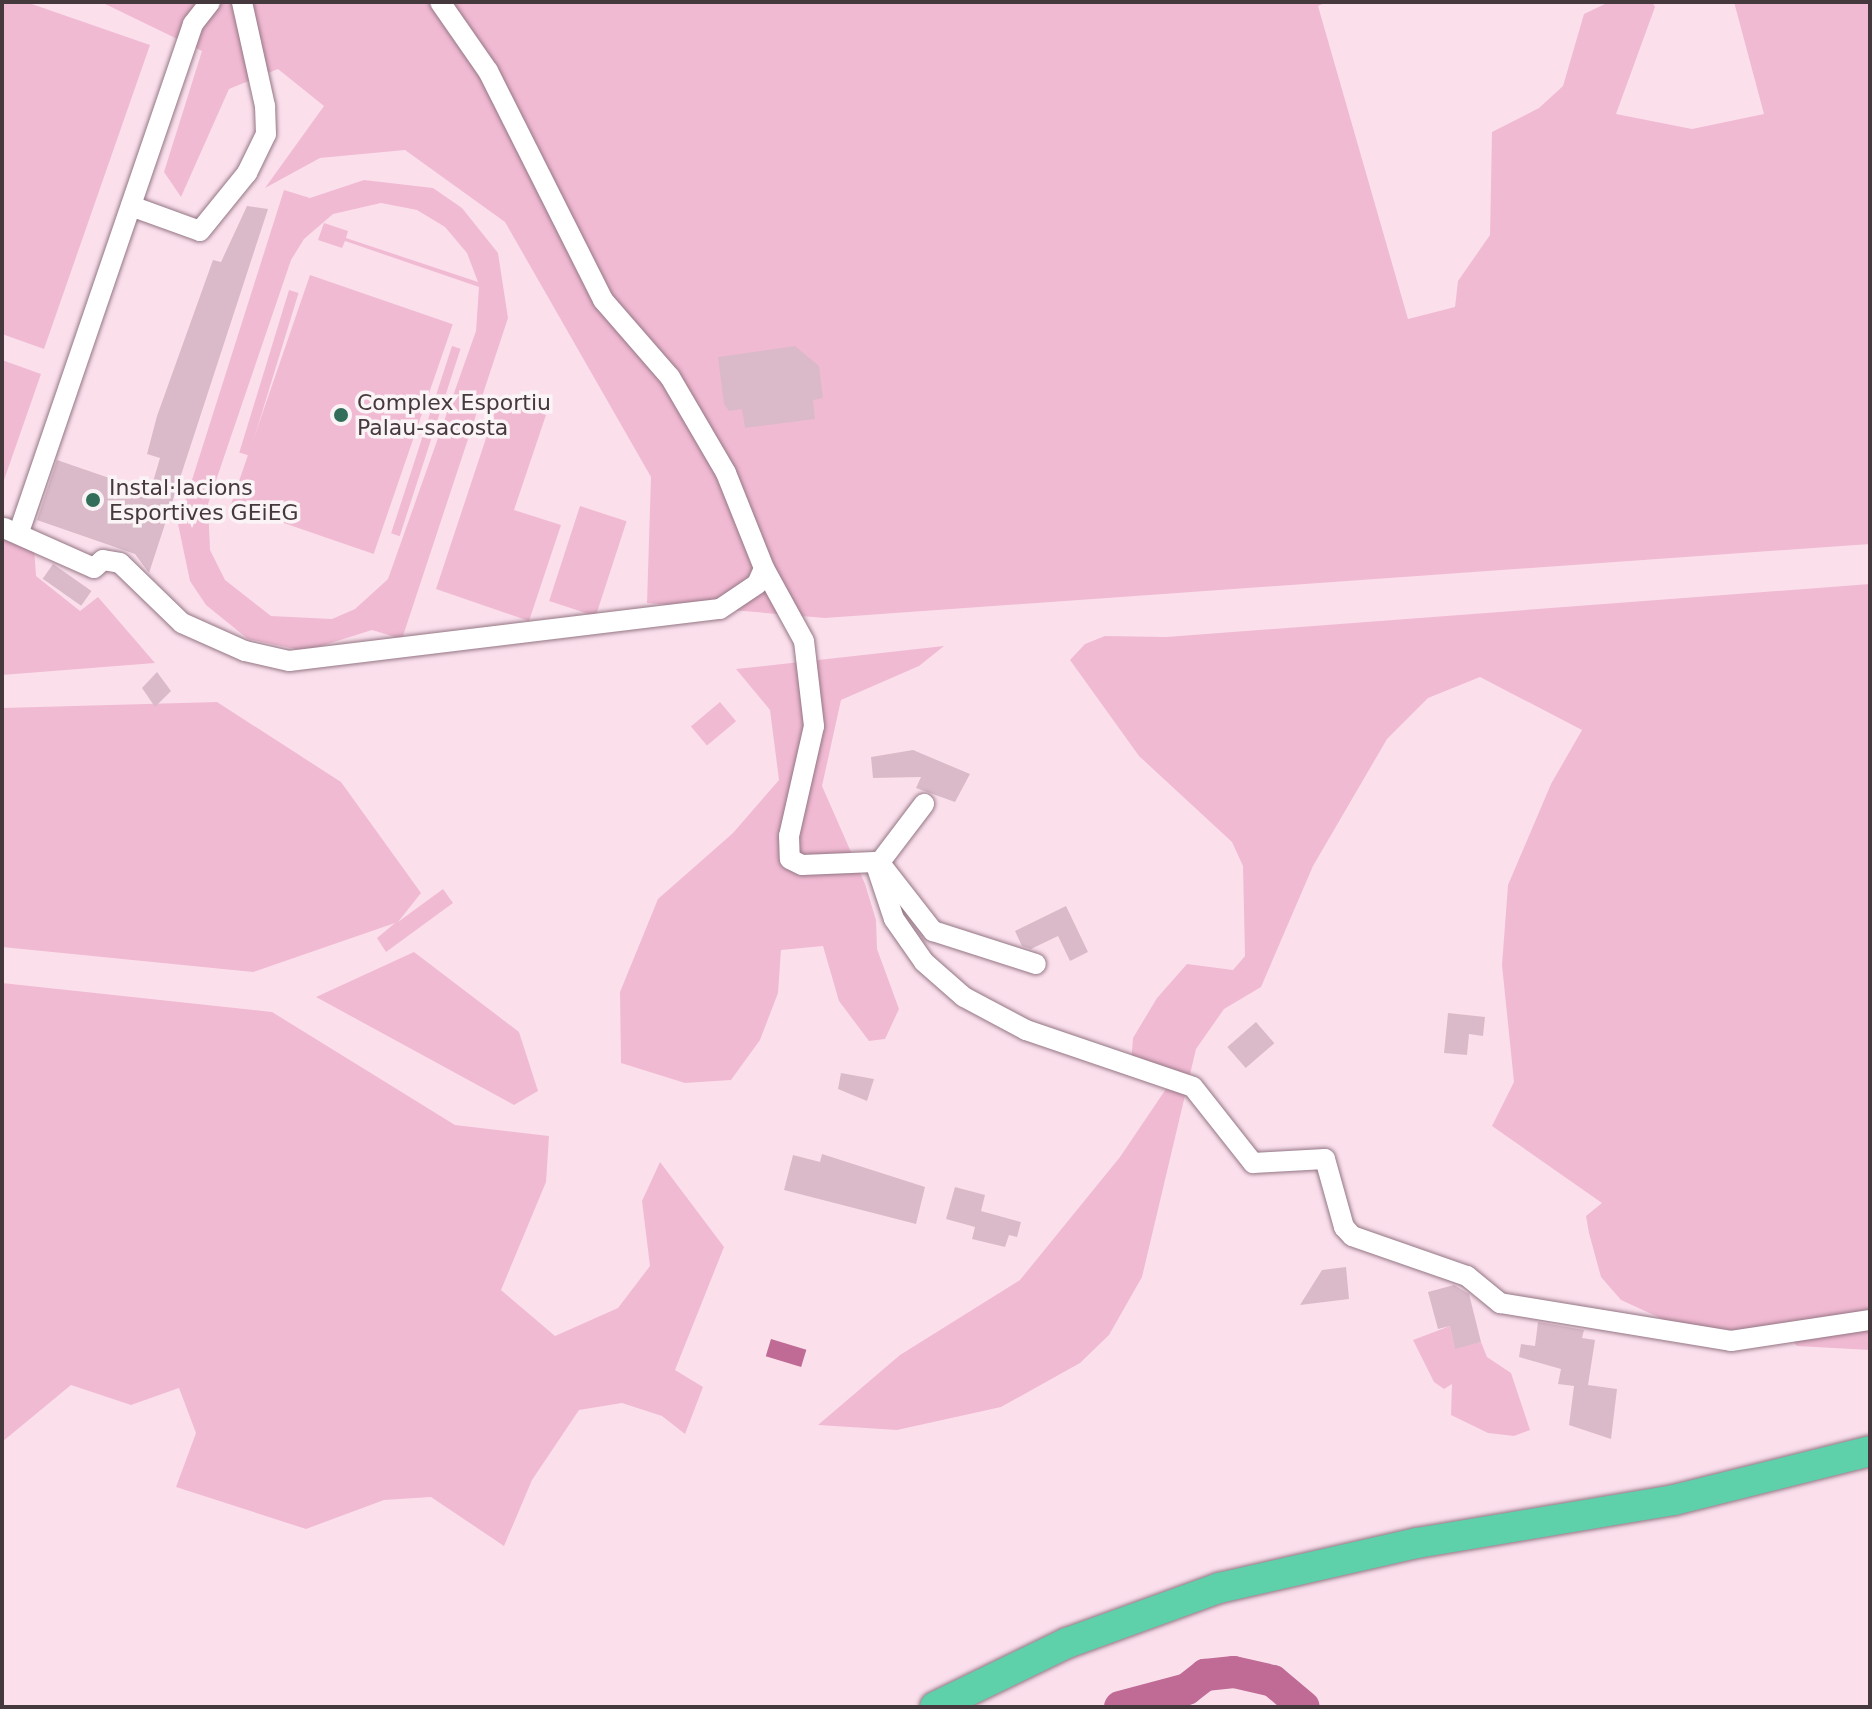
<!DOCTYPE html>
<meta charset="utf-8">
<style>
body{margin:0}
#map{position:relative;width:1872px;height:1709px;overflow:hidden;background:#fbe0ec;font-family:"DejaVu Sans",sans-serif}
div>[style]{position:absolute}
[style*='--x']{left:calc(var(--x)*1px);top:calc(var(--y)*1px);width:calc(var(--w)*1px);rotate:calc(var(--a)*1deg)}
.green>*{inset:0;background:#f1bad3;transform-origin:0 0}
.water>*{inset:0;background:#bf6b95;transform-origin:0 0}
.river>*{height:32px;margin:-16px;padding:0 16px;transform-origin:16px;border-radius:16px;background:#bf6b95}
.building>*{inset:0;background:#dabac8;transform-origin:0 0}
.roads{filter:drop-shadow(0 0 2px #947684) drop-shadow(0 0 2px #947684)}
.minor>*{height:20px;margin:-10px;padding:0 10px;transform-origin:10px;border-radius:10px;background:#fff}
.highway>*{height:30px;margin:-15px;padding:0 15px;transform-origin:15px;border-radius:15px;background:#5fd1aa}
.dots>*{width:22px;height:22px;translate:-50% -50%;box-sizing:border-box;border:4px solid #fbf4f7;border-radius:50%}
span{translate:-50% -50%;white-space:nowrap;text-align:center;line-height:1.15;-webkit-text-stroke:7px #fbf4f7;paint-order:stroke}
.poi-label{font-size:22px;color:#46393e}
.left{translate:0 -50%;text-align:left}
.frame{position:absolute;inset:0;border:4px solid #46393e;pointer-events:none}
</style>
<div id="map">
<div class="green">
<div style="clip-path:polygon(2px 2px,26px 2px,150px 45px,44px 349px,2px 334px)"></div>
<div style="clip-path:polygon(101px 2px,1327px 2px,1318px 6px,1408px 319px,1455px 307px,1458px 281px,1490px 235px,1492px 132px,1539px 108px,1563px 86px,1584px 14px,1609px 2px,1652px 2px,1655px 7px,1616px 114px,1692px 129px,1764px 114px,1734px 2px,1870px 2px,1870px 544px,825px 618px,647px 603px,651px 477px,505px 222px,405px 150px,320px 158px,265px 188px,324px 106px,278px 69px,229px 89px,181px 197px,164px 172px,202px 51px)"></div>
<div style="clip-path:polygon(evenodd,364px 180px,433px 188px,462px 208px,498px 253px,508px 318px,402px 639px,372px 630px,305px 651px,248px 639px,206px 605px,190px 581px,178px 524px,284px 190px,310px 198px,364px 180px,381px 203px,417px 210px,445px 227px,467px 253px,478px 282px,346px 238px,348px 231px,324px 223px,318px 240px,342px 248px,345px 241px,479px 287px,476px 331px,388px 579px,355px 609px,332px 619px,271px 616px,225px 580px,210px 550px,208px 504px,291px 260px,304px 239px,333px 214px,381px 203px)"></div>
<div style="left:310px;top:275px;width:151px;height:243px;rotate:19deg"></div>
<div style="left:289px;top:290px;width:10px;height:170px;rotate:17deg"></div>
<div style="left:452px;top:346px;width:9px;height:197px;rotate:18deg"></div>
<div style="clip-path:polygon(2px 360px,41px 374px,3px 483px,2px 483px)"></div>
<div style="clip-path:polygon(499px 399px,546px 415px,514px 510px,561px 525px,529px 621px,436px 589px)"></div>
<div style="left:580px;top:506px;width:49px;height:100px;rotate:18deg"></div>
<div style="clip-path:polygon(2px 520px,34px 547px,36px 576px,80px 611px,98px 597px,155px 663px,2px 675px)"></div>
<div style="clip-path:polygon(1870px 584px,1870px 1350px,1797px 1346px,1788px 1336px,1704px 1338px,1621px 1300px,1601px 1277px,1589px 1233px,1586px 1216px,1602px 1203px,1492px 1126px,1514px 1082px,1502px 965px,1508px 885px,1551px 784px,1582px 730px,1480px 677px,1428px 698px,1387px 739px,1313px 866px,1261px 987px,1224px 1009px,1196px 1049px,1142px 1277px,1109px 1335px,1080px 1363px,1001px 1407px,897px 1430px,818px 1425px,900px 1355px,1020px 1280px,1120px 1157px,1172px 1080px,1131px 1065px,1133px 1038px,1157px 998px,1187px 964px,1233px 970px,1245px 956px,1243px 866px,1232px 842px,1139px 756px,1070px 660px,1085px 644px,1105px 636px,1166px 637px)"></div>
<div style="clip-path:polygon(944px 646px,919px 666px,841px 700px,822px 786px,865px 884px,876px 920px,877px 949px,899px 1009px,885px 1039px,869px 1041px,839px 1001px,823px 946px,781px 950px,778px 993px,760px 1040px,731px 1080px,685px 1083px,621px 1063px,620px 992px,658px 899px,733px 833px,779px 780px,770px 710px,736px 669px)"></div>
<div style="clip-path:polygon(217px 702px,341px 782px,421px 893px,398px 922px,443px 889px,453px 903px,386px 952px,377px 938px,395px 923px,253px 972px,2px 947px,2px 708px)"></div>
<div style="left:720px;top:702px;width:25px;height:38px;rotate:50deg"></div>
<div style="clip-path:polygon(414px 952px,519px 1032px,538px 1091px,514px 1105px,316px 997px)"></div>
<div style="clip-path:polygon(2px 983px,272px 1012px,455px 1125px,549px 1136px,546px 1182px,501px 1290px,555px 1336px,618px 1308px,650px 1266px,642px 1201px,660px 1162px,724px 1247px,675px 1370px,703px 1387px,685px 1434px,662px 1416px,622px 1403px,579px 1410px,532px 1480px,504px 1546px,431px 1497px,384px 1500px,306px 1529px,176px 1487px,196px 1433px,179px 1388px,131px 1405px,71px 1385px,2px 1442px)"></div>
<div style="clip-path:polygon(1450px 1326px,1455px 1348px,1481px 1342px,1487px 1357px,1511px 1373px,1530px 1430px,1514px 1436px,1488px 1433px,1451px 1415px,1452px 1384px,1444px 1389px,1434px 1382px,1413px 1340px)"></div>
</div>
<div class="water">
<div style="left:771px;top:1339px;width:37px;height:18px;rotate:17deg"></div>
</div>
<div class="river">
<div style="--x:1120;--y:1707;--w:69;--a:-15"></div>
<div style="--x:1187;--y:1689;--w:23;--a:-38"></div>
<div style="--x:1205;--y:1675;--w:29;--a:-6"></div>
<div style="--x:1234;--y:1672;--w:40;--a:13"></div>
<div style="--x:1273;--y:1681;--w:40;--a:40"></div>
</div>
<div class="building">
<div style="clip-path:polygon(247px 206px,268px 209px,149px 573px,135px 554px,37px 520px,57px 460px,150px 492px,160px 458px,147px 454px,157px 416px,213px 260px,221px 262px)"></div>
<div style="clip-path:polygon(795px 346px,819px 366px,823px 398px,813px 400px,815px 419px,745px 428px,742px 409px,729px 411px,724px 404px,718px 357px)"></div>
<div style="left:53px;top:564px;width:47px;height:18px;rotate:35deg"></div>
<div style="clip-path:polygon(157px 672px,171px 691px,155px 707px,142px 688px)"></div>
<div style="clip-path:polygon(913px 750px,970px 774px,955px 802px,916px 788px,921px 777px,873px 778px,871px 757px)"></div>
<div style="clip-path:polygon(1066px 906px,1088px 952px,1070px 961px,1058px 936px,1031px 949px,1022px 946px,1015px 931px)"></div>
<div style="clip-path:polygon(1448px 1013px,1485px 1017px,1483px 1036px,1469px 1034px,1467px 1055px,1444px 1053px)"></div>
<div style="left:1256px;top:1022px;width:28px;height:38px;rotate:49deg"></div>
<div style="clip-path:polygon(841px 1073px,874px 1079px,867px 1101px,838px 1089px)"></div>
<div style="clip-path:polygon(822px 1154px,925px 1187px,916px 1224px,784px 1190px,793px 1155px,820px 1162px)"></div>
<div style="clip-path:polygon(955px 1187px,985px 1195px,981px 1211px,1021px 1222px,1017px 1237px,1009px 1235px,1005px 1247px,972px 1239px,975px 1227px,946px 1219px)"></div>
<div style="clip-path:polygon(1346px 1267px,1349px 1299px,1300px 1305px,1322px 1270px)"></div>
<div style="clip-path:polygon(1454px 1285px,1469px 1294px,1481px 1342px,1455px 1349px,1450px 1326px,1438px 1329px,1428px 1292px)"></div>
<div style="clip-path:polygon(1538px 1322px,1584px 1330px,1582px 1338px,1595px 1340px,1588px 1385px,1617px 1389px,1611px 1439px,1569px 1425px,1574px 1386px,1558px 1384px,1561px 1369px,1519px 1357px,1521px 1344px,1535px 1346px)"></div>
</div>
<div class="roads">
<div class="minor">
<div style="--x:440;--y:2;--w:84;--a:55.2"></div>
<div style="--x:488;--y:71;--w:256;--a:63.3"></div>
<div style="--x:603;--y:300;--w:102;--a:49"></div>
<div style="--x:670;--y:377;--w:111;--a:59.7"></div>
<div style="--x:726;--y:473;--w:102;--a:68.2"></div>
<div style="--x:764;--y:568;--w:83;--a:61.3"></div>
<div style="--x:804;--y:641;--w:86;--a:83.3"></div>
<div style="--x:814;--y:726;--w:113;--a:102.8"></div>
<div style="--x:789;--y:836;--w:23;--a:88"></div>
<div style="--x:790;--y:859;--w:13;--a:27"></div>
<div style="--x:802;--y:865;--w:73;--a:-2.4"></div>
<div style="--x:875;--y:862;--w:60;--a:71.6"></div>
<div style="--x:894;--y:919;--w:52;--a:55.1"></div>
<div style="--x:924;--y:962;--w:53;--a:41.2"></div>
<div style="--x:964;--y:997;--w:70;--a:28"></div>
<div style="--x:1026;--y:1030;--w:176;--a:18.8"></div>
<div style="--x:1193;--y:1087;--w:97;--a:51.7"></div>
<div style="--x:1253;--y:1163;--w:72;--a:-3.2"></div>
<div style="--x:1325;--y:1159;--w:71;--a:74.4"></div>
<div style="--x:1344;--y:1227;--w:12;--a:48"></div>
<div style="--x:1352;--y:1236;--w:122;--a:19.2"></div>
<div style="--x:1467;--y:1276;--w:43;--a:39.3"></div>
<div style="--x:1500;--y:1303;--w:234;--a:9.3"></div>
<div style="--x:1731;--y:1341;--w:141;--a:-8.6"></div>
<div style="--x:131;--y:206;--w:73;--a:19.9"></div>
<div style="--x:200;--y:231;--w:75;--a:-51"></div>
<div style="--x:247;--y:173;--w:43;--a:-64"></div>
<div style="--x:266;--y:134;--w:28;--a:-92"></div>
<div style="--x:265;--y:106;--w:107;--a:-102.5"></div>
<div style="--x:4;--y:528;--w:98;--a:24"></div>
<div style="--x:94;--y:568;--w:12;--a:-42"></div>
<div style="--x:103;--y:560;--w:17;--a:10"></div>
<div style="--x:120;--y:563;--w:86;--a:44.1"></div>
<div style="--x:182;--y:623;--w:69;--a:24"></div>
<div style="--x:245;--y:651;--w:45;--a:12.8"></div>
<div style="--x:289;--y:661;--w:434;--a:-6.9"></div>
<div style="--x:720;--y:609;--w:45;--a:-34"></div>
<div style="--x:757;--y:584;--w:17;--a:-66"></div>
<div style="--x:19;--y:532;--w:537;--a:-71.09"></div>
<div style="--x:193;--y:24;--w:28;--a:-52"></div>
<div style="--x:879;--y:862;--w:88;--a:52"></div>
<div style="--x:933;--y:931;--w:108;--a:17.8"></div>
<div style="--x:880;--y:862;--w:73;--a:-52.8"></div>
</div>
<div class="highway">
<div style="--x:935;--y:1707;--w:147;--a:-25.9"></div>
<div style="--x:1067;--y:1643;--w:162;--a:-19.9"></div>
<div style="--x:1219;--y:1588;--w:203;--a:-12.8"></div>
<div style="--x:1417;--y:1543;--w:261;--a:-9.5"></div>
<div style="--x:1674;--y:1500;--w:202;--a:-14"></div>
</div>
</div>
<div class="dots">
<div style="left:341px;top:415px;background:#326e59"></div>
<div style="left:93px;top:500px;background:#326e59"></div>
</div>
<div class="poi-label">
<span class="left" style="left:357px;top:415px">Complex Esportiu<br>Palau-sacosta</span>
<span class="left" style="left:109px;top:500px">Instal·lacions<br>Esportives GEiEG</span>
</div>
<div class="frame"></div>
</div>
